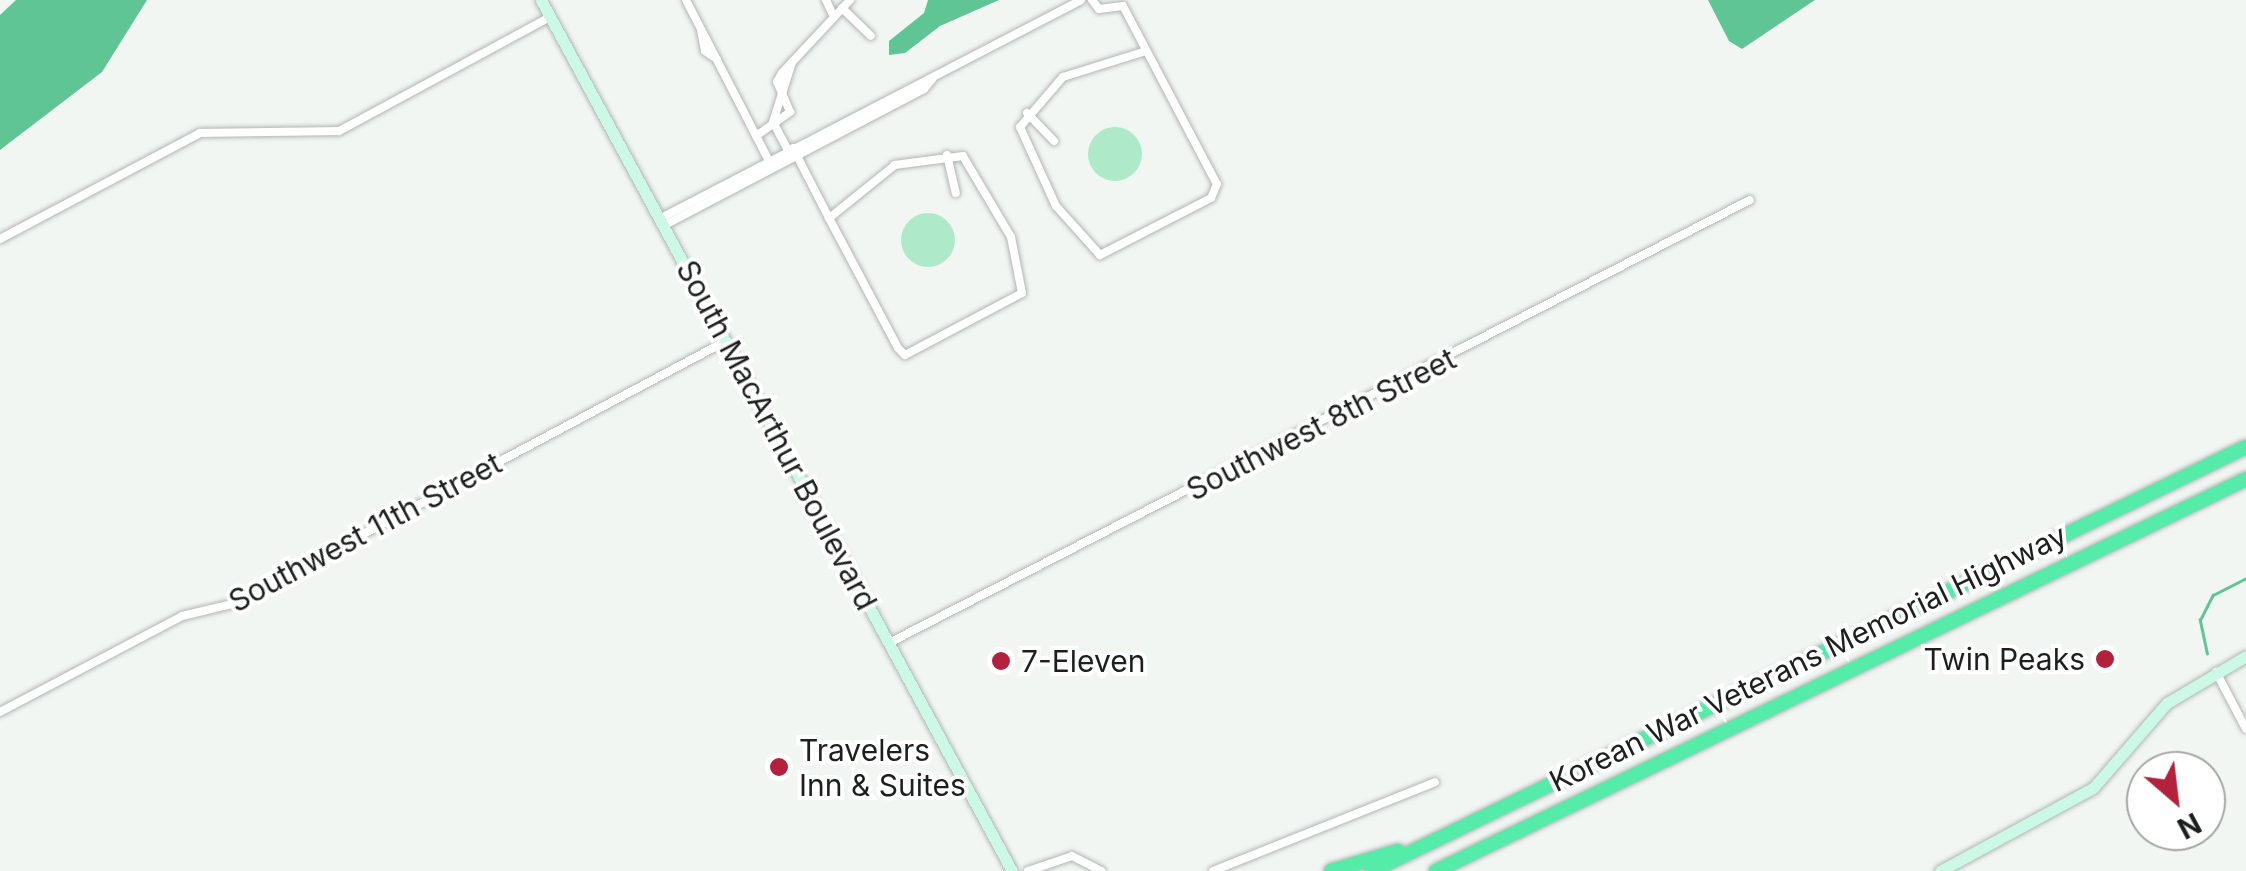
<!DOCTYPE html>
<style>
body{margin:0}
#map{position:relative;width:2246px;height:871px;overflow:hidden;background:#f1f6f3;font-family:Inter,sans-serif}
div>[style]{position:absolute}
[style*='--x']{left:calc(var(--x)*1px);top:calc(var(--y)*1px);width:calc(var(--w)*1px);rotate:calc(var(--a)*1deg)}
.green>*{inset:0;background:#aee9c9}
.round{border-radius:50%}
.water>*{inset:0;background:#5fc594}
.stream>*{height:2.5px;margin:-1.25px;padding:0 1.25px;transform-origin:1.25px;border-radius:1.25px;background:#5fc594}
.roads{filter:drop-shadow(0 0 2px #b1b6b4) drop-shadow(0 0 2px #b1b6b4)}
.minor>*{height:8px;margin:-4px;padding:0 4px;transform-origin:4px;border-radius:4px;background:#fff}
.secondary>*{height:11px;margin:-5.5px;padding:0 5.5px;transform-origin:5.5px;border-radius:5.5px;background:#ccf9e5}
.motorway>*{height:14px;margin:-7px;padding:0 7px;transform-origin:7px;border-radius:7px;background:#55eba8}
.dots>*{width:28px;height:28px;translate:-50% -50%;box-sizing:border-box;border:5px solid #fff;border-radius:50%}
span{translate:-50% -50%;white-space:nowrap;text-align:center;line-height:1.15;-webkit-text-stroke:8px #fff;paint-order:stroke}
.street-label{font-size:30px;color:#1d1f1e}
.poi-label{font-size:30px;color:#1d1f1e}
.right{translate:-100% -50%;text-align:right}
.left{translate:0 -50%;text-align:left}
.north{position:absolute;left:2126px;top:751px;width:100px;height:100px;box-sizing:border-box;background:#fff;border:2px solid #a5a5a5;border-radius:50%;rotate:152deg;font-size:28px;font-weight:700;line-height:40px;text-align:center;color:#1d1f1e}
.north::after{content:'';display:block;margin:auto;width:35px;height:45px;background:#b3213d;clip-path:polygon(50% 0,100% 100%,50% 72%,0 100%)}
</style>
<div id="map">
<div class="green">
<div class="round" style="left:1088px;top:127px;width:54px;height:54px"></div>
<div class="round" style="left:901px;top:213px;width:54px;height:54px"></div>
</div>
<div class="water">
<div style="clip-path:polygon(16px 0,147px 0,102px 72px,0 150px,0 15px)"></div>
<div style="clip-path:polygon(928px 0,999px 0,940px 26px,905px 53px,889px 55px,889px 41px,924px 13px)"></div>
<div style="clip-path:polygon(1708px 0,1815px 0,1742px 49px,1729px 41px)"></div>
</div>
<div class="stream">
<div style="--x:2207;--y:654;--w:35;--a:-102"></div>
<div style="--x:2200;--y:620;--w:28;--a:-63"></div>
<div style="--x:2213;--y:595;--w:37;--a:-27"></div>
</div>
<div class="roads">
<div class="minor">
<div style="--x:686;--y:0;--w:181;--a:62.7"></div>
<div style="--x:826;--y:0;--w:19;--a:65"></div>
<div style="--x:1092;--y:0;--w:11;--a:52"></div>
<div style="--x:1099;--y:9;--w:24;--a:-7"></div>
<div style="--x:1123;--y:6;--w:201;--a:62.2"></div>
<div style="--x:1217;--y:184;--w:15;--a:113"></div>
<div style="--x:1211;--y:198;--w:125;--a:152.8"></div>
<div style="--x:1100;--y:255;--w:66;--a:-131.9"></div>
<div style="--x:1056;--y:206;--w:87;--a:-114.5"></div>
<div style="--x:1020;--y:127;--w:66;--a:-49.3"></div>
<div style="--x:1063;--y:77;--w:87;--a:-17.4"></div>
<div style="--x:842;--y:8;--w:40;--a:44"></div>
<div style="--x:701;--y:30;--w:21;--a:79"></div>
<div style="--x:705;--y:51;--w:14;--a:34"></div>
<div style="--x:1027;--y:113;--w:39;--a:46"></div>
<div style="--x:756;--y:136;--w:42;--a:-35.2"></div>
<div style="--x:790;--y:112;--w:33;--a:-113"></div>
<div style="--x:777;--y:82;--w:10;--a:-61"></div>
<div style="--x:782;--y:73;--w:100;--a:-47"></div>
<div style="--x:793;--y:148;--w:79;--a:62.8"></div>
<div style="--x:829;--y:218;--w:147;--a:62"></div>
<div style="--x:898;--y:348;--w:10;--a:45"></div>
<div style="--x:905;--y:355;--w:132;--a:-27.9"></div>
<div style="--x:1022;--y:293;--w:57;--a:-101.1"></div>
<div style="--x:1011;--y:237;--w:94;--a:-120.7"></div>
<div style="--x:963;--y:156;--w:69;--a:172.5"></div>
<div style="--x:895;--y:165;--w:85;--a:141.2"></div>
<div style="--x:790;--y:154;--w:36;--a:-118"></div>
<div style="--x:773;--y:122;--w:63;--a:-72.4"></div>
<div style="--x:947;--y:155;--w:39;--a:77"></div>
<div style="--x:659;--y:219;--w:475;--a:-27.4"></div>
<div style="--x:663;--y:226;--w:295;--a:-27.7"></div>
<div style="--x:924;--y:89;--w:14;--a:-51"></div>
<div style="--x:0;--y:239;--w:226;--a:-27.9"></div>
<div style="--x:200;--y:133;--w:139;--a:-0.8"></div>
<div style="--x:339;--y:131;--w:240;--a:-28.4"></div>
<div style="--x:889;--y:643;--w:968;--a:-27.23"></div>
<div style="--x:2216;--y:672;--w:64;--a:62.2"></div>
<div style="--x:0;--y:712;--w:206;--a:-27.8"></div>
<div style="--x:182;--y:616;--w:51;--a:-13.5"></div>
<div style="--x:232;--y:604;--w:560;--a:-28.03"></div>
<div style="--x:1028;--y:871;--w:46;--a:-18.8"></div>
<div style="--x:1072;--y:856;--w:33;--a:27"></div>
<div style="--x:1213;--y:871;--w:239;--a:-21.8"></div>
</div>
<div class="secondary">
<div style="--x:541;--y:0;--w:990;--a:61.6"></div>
<div style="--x:1940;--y:871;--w:174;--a:-28.5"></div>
<div style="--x:2093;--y:788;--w:113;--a:-49"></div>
<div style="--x:2167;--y:703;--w:92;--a:-30.7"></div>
</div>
<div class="motorway">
<div style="--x:1331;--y:871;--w:70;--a:-16.6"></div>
<div style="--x:1372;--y:871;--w:971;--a:-25.88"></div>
<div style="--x:1436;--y:871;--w:900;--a:-25.82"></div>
</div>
</div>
<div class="dots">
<div style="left:2105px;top:659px;background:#b3213d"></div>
<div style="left:1001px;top:661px;background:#b3213d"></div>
<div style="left:779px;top:767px;background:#b3213d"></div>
</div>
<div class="street-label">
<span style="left:1321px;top:424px;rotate:-27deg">Southwest 8th Street</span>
<span style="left:777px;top:435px;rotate:62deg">South MacArthur Boulevard</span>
<span style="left:365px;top:532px;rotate:-28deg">Southwest 11th Street</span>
<span style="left:1808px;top:658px;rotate:-26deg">Korean War Veterans Memorial Highway</span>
</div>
<div class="poi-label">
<span class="right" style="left:2085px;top:659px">Twin Peaks</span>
<span class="left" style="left:1021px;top:661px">7-Eleven</span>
<span class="left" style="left:799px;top:767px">Travelers<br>Inn &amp; Suites</span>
</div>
<div class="north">N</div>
</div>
